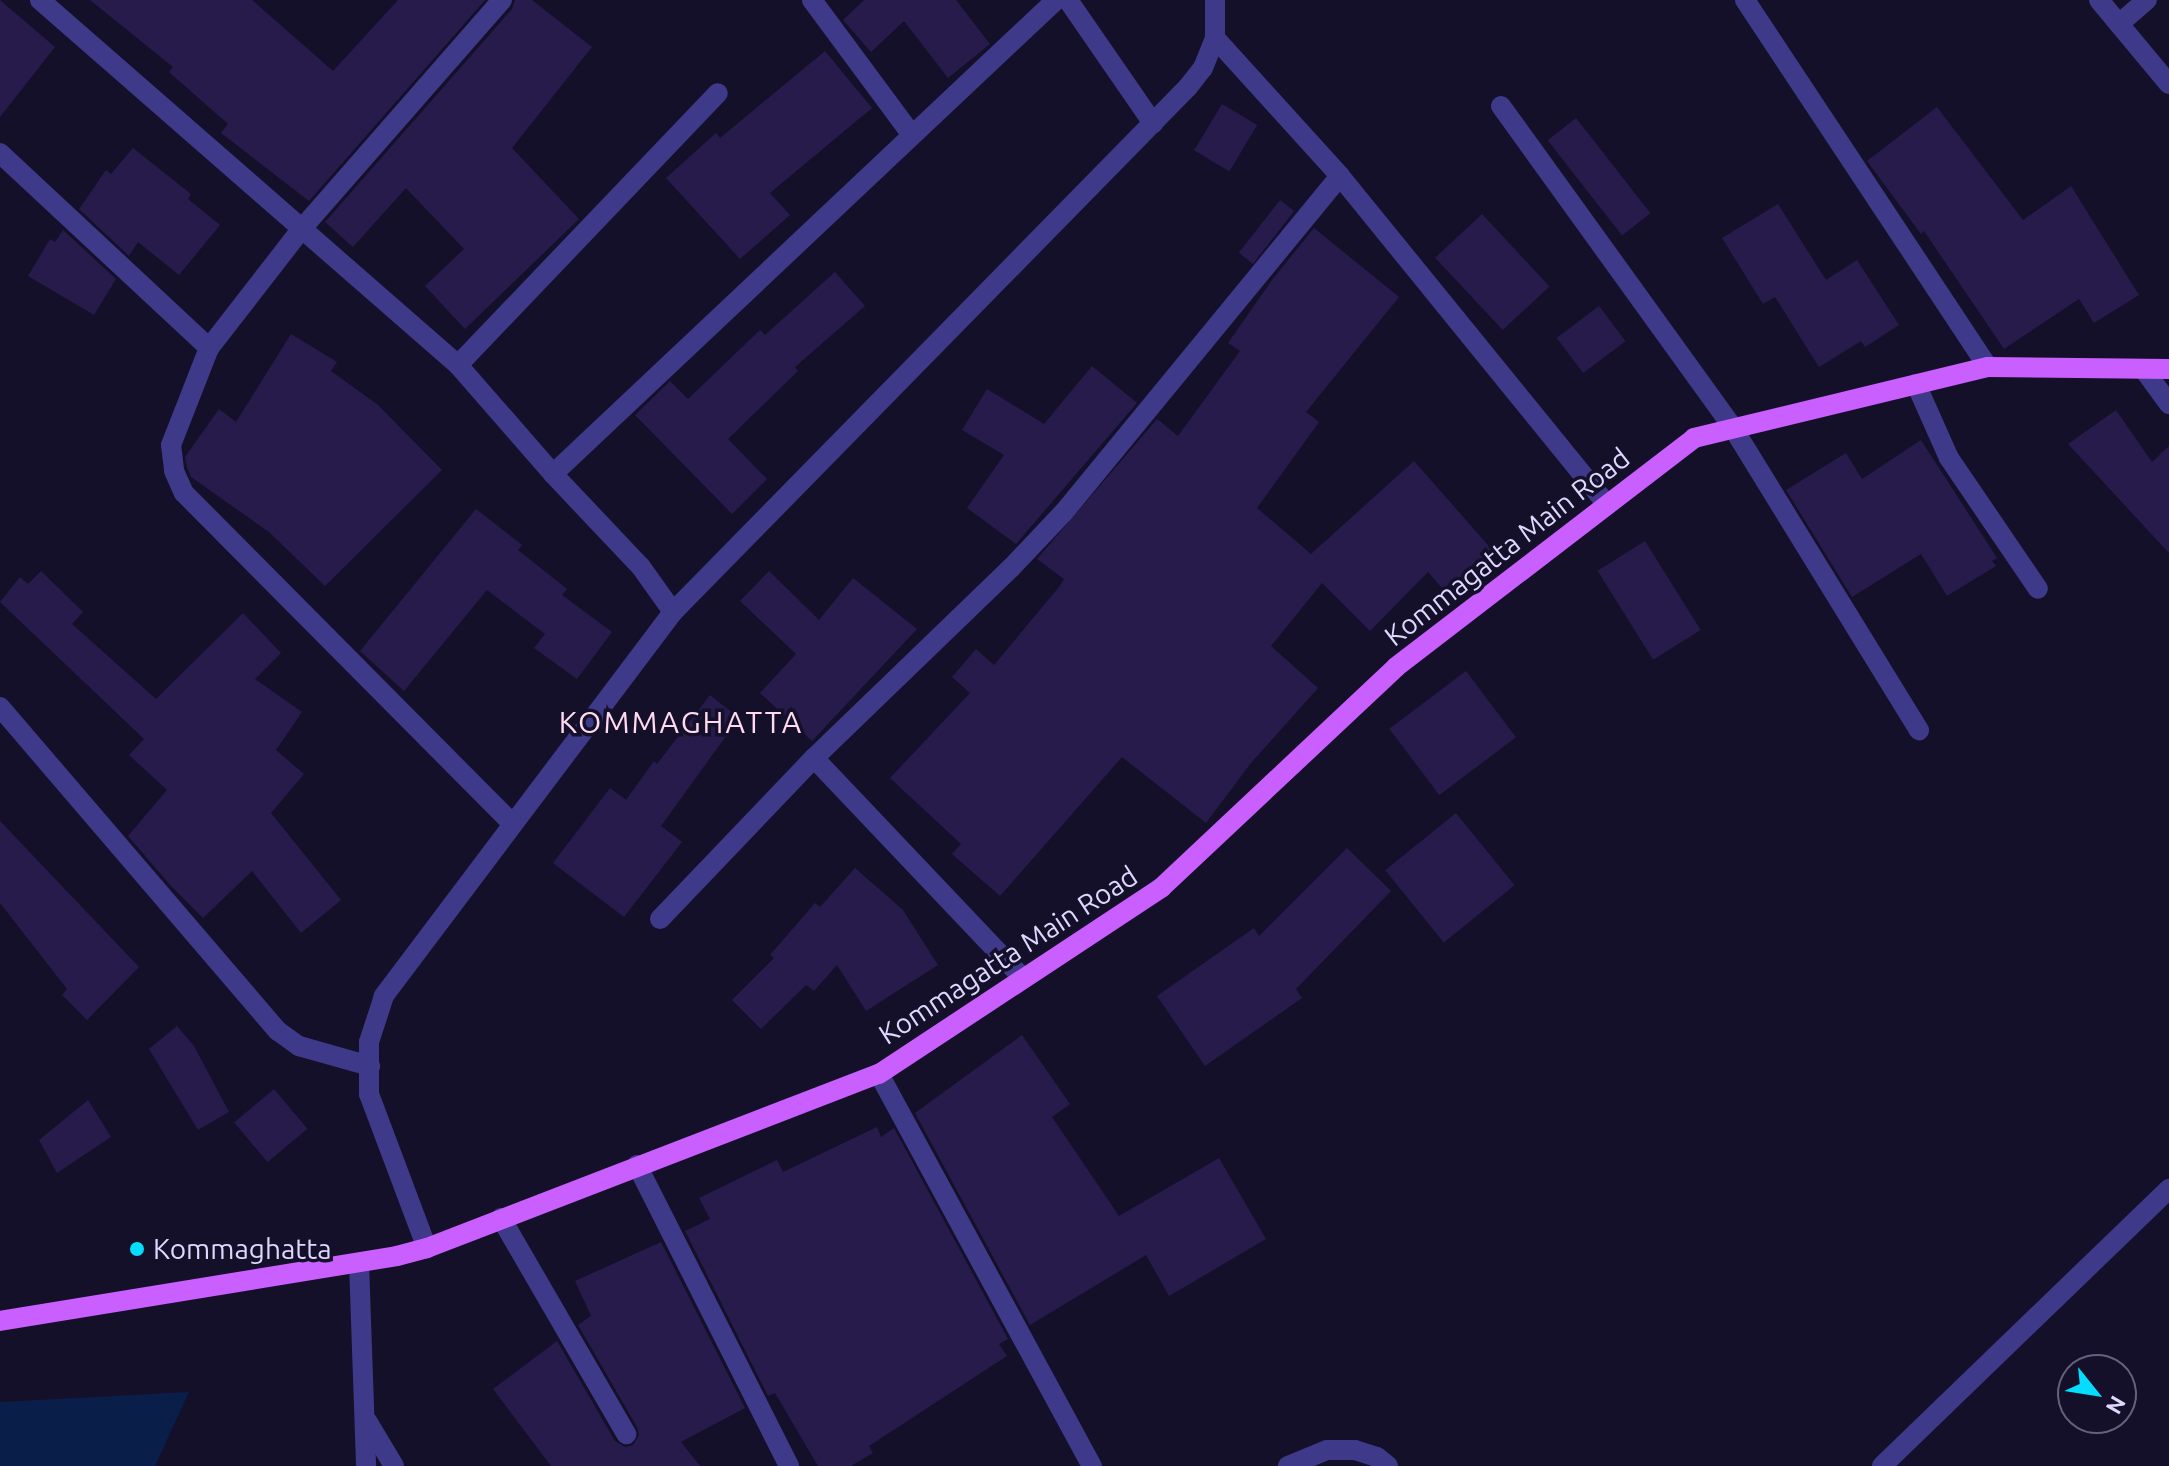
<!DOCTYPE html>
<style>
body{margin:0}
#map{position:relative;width:2169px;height:1466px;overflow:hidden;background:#151029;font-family:Ubuntu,sans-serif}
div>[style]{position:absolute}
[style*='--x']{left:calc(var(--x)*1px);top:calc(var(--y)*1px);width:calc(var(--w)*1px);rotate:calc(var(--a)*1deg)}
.water>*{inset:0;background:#091e49}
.building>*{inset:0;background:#261b4b;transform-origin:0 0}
.minor>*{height:20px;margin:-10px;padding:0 10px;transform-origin:10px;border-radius:10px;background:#3f3989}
.major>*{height:20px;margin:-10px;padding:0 10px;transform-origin:10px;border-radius:10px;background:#c95fff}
.dots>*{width:22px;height:22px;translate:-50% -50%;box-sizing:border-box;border:4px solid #151029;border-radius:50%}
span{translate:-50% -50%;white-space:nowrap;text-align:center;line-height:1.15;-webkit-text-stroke:7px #151029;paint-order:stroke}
.street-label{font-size:28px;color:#ded8ff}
.poi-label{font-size:28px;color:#ded8ff}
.left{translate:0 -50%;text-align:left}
.neighbourhood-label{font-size:30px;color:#ffdaf0;letter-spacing:2px}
.north{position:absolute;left:2057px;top:1354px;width:80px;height:80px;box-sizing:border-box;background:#151029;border:2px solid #65607f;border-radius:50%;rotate:120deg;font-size:22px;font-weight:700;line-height:32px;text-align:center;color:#ded8ff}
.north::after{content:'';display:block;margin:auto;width:28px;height:36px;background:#04ddff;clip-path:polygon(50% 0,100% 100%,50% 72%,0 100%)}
</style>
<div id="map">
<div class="water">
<div style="clip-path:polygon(189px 1392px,155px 1466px,0 1466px,0 1402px)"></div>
</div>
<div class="building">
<div style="clip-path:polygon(0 0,55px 47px,0 117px)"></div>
<div style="clip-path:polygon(90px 0,252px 0,333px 71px,398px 0,485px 0,309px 201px,221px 133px,228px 124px,169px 72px,173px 67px)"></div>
<div style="clip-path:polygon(515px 0,532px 0,592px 47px,512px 148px,579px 219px,465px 329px,425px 286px,464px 249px,406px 188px,353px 247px,325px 222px,512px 9px)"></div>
<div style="clip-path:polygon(864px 0,956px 0,990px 44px,948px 78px,904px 21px,871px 52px,843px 20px)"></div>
<div style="clip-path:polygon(825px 51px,872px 108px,770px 193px,790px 215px,740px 259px,666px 178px,716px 133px,720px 138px)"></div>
<div style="left:1222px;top:104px;width:41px;height:54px;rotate:31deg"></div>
<div style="clip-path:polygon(1937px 107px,2023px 220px,2071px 186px,2139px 295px,2094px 323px,2079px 299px,2004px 349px,1924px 231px,1921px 234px,1867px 161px)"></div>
<div style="left:1576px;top:118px;width:121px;height:36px;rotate:52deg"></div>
<div style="clip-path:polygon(133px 148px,191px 194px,188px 199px,220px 225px,179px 275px,138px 242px,129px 256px,79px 209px,106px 170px,111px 174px)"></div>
<div style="left:1280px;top:200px;width:18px;height:67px;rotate:38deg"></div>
<div style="clip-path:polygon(1778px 204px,1826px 280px,1857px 260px,1899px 325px,1865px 347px,1861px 341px,1819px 367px,1775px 297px,1763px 304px,1722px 238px)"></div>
<div style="left:1482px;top:214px;width:99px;height:64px;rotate:47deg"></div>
<div style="clip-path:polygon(1314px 228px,1399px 297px,1306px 412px,1319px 422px,1257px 508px,1311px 554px,1414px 461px,1495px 553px,1448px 595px,1428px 572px,1370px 631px,1322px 583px,1271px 646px,1318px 688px,1251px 763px,1206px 823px,1122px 757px,1000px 896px,952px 854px,961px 844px,890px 778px,970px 693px,952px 677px,976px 649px,994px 665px,1059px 587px,1064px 579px,1037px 559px,1157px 419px,1178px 436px,1240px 351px,1228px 343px,1272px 280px)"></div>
<div style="clip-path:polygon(63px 230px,116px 279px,94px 315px,28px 276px,50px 239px,55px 242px)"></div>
<div style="clip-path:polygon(835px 272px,865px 306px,795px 367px,798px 371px,728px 439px,767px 479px,732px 514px,635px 415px,670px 381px,688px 399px,760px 330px,765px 335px)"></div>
<div style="left:1599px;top:306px;width:44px;height:53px;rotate:53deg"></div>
<div style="clip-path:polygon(291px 334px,337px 362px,331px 371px,378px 405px,442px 470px,325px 586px,269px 532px,191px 477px,187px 467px,185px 457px,219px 409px,236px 422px)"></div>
<div style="clip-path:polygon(1092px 366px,1137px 403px,1016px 544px,967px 508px,1004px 455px,962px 430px,987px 389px,1044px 424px)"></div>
<div style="clip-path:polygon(2116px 410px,2152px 462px,2169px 446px,2169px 553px,2068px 444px)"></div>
<div style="clip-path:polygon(1921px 440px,1997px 558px,1992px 561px,1996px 566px,1947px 596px,1921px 554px,1852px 597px,1786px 490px,1846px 453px,1862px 479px)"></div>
<div style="clip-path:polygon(476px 509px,522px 545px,518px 550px,567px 589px,562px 595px,612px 632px,577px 679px,534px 648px,545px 634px,487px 590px,404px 691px,360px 651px)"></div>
<div style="left:1645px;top:541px;width:105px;height:56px;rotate:58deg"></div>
<div style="clip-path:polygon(41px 571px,83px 612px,72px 624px,156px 699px,243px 613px,281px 653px,255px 679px,302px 712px,276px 750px,304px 774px,271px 813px,341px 900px,301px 933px,252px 871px,203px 918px,171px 886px,128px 836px,167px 790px,129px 755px,144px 739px,0 602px,20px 577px,28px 584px)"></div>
<div style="clip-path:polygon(769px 571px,819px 620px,853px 578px,917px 629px,812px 741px,760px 693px,796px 654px,740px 601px)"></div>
<div style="left:1466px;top:671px;width:83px;height:96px;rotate:53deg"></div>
<div style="clip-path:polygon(710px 695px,739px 718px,661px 826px,682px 842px,624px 917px,553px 863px,610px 788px,626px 800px,654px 761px,657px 764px)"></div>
<div style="left:1456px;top:813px;width:93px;height:91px;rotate:51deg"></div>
<div style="clip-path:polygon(0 821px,139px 967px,87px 1020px,62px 995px,67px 989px,0 903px)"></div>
<div style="clip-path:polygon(1347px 848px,1391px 891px,1296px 989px,1302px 998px,1205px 1066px,1157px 996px,1254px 928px,1259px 936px)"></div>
<div style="clip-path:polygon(855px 868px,903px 910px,938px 965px,866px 1011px,837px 965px,814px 991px,806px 985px,761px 1029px,732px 1000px,774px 958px,770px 955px,815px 903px,820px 907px)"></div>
<div style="clip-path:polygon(177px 1026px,194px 1046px,229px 1112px,198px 1130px,149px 1049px)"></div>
<div style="clip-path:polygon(1022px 1035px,1070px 1104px,1052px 1117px,1119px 1216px,1219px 1158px,1266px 1239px,1169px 1296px,1146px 1255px,1030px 1325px,915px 1113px)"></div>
<div style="left:274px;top:1089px;width:52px;height:52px;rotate:50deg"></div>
<div style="clip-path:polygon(88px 1100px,111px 1137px,57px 1173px,39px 1140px)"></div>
<div style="clip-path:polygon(877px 1127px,881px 1137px,894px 1128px,1008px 1339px,999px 1344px,1007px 1356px,869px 1446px,873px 1453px,851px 1466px,818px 1466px,775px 1393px,768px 1396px,685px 1231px,710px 1219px,699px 1198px,777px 1160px,783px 1172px)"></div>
<div style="clip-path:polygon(661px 1242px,745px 1408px,681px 1442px,700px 1466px,551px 1466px,493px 1389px,557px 1341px,615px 1441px,625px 1447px,633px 1445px,639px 1435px,637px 1427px,578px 1325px,591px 1316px,575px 1281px)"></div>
</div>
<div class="minor">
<div style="--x:40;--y:0;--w:555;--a:41.13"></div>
<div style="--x:458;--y:365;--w:145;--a:48.9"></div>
<div style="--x:553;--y:474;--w:128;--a:46.6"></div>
<div style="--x:641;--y:567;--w:55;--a:54.6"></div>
<div style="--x:673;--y:612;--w:481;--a:127"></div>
<div style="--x:384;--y:996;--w:48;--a:108.1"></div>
<div style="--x:369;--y:1042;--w:52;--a:90"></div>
<div style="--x:369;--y:1094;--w:165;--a:69.4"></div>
<div style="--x:502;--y:0;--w:302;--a:131.2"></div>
<div style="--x:303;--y:227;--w:153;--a:127.8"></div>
<div style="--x:209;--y:348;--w:104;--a:111.4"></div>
<div style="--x:171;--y:445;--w:26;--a:83"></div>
<div style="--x:174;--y:471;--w:24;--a:66"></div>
<div style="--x:184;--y:493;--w:465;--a:45.2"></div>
<div style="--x:812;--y:0;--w:167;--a:53.5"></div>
<div style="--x:1068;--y:0;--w:150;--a:55.4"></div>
<div style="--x:1745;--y:0;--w:440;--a:56.5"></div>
<div style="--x:2099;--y:0;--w:109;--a:50.2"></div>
<div style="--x:2119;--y:24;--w:37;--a:-41"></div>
<div style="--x:1215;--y:38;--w:186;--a:47.8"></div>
<div style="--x:1501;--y:106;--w:397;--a:54.2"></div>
<div style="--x:1733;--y:428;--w:355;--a:58.4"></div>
<div style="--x:0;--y:153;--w:286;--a:43"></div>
<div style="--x:458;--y:365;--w:376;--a:-46.3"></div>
<div style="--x:2145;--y:371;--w:41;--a:54"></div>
<div style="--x:1916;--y:384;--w:81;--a:66"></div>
<div style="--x:1949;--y:458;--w:158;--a:55.8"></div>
<div style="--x:553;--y:474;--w:691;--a:-43.3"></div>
<div style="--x:673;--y:612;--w:735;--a:-45.55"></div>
<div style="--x:1188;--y:87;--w:24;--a:-52"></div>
<div style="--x:1203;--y:68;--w:32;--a:-68"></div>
<div style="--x:1215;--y:38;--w:38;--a:-90"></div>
<div style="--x:0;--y:707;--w:427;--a:49.4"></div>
<div style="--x:278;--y:1031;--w:26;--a:36"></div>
<div style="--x:299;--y:1046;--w:74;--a:15.7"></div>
<div style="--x:814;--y:758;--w:303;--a:46.5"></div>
<div style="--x:660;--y:919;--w:223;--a:-46.3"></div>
<div style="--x:814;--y:758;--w:274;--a:-44"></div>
<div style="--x:1011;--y:568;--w:77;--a:-46.6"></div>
<div style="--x:1064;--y:512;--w:435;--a:-50.6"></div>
<div style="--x:1340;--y:176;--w:423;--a:50.9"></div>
<div style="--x:879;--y:1074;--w:446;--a:61.5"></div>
<div style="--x:637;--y:1165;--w:337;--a:63.2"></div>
<div style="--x:501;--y:1218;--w:250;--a:59.9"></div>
<div style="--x:359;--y:1263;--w:203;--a:88"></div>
<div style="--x:367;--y:1421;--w:52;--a:59"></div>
<div style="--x:1288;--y:1466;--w:42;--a:-22.3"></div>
<div style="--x:1327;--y:1450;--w:28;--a:0"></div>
<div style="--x:1355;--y:1450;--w:23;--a:18"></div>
<div style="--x:1377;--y:1457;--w:14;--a:39"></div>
<div style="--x:1882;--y:1466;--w:399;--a:-44"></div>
</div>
<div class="major">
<div style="--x:0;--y:1321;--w:402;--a:-9.3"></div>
<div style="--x:397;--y:1256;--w:31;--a:-15"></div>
<div style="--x:427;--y:1248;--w:484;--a:-21.1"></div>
<div style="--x:879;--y:1074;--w:338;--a:-33.4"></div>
<div style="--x:1161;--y:888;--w:323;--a:-43.2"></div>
<div style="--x:1396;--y:667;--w:376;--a:-37.5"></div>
<div style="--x:1694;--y:438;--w:302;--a:-13.6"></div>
<div style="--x:1988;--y:367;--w:181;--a:0.6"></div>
</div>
<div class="dots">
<div style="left:137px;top:1249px;background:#04ddff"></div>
</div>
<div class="street-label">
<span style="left:1507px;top:547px;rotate:-38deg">Kommagatta Main Road</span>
<span style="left:1008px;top:955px;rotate:-33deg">Kommagatta Main Road</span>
</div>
<div class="poi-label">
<span class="left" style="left:153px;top:1249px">Kommaghatta</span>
</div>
<div class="neighbourhood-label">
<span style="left:681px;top:722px">KOMMAGHATTA</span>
</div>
<div class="north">N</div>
</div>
